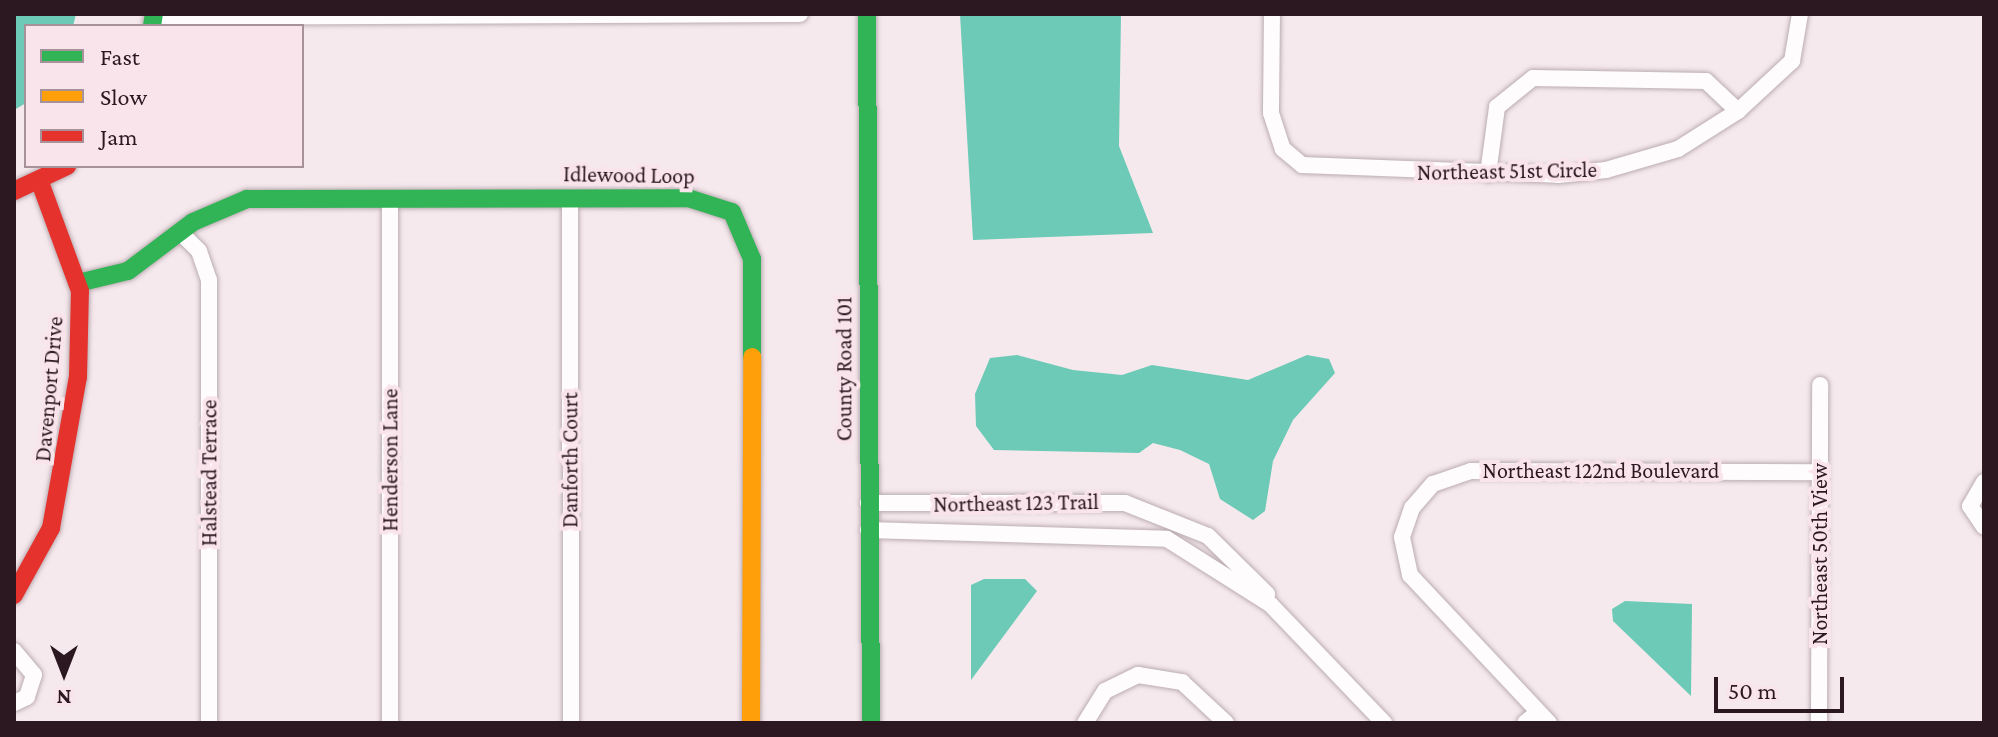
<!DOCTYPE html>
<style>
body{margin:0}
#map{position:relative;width:1998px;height:737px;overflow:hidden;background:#f5e9ed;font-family:"Crimson Pro",serif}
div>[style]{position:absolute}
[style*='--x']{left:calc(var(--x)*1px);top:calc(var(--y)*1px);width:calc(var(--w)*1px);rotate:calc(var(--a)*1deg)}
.water>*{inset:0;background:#6ccab6}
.roads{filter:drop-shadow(0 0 2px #bbacb2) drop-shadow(0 0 2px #bbacb2)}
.street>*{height:16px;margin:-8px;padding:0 8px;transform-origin:8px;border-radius:8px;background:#fefcfc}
.fast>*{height:18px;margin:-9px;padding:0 9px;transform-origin:9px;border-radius:9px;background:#30b455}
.slow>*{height:18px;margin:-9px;padding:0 9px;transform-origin:9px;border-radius:9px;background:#ff9f0a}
.jam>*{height:18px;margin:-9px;padding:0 9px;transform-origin:9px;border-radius:9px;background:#e5322d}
span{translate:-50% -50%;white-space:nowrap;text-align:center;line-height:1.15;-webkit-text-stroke:8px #fae4ec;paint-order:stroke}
.street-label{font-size:22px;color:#2b1820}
.frame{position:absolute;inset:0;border:16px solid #2b1820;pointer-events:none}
.legend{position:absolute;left:24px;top:24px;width:280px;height:144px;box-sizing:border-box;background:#fae4ec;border:2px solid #a7929a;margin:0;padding:10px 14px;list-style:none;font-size:24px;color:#2b1820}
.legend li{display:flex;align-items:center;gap:16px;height:40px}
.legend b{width:40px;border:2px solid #a7929a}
.north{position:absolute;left:24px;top:633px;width:80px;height:80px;-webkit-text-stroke:6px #fae4ec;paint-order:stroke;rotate:180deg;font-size:22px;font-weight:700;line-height:32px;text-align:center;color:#2b1820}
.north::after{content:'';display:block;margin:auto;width:28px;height:36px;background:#2b1820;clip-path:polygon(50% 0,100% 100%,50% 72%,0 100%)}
.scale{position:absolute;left:1714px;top:677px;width:130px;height:36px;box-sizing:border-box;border:4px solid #2b1820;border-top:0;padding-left:10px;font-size:24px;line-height:28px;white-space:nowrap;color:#2b1820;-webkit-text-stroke:6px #fae4ec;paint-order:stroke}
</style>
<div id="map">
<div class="water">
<div style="clip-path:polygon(14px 14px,76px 14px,73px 26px,26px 26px,26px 103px,14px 110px)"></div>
<div style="clip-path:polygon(960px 14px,1121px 14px,1119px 146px,1153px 233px,973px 240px)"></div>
<div style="clip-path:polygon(1017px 355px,1073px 370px,1122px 375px,1152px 365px,1248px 380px,1307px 355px,1329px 359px,1335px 373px,1293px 420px,1273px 461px,1265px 511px,1253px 520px,1220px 499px,1209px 464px,1180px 450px,1153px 443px,1139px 453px,994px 450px,976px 426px,975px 394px,990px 358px)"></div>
<div style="clip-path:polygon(984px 579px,1025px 579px,1037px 591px,971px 680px,971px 585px)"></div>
<div style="clip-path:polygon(1625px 601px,1692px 604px,1691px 696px,1613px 621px,1612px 609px)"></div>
</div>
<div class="roads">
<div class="street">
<div style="--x:1272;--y:14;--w:99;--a:90.6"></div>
<div style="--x:1271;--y:113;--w:38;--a:72"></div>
<div style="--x:1283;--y:149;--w:25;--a:40"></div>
<div style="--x:1302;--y:165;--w:256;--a:2.2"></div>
<div style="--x:1558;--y:175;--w:48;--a:-5.9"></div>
<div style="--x:1606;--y:170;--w:75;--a:-16.3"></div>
<div style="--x:1678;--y:149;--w:71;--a:-32.3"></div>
<div style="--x:1738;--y:111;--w:74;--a:-42.8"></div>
<div style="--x:1792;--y:61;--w:48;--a:-80.3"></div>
<div style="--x:153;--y:17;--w:647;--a:-0.27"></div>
<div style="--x:1488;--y:174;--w:68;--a:-82.3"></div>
<div style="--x:1497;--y:107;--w:46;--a:-38.9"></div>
<div style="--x:1533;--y:78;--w:173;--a:1"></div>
<div style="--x:1706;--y:81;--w:44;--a:43.2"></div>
<div style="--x:570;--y:198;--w:525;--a:89.89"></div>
<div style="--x:181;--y:233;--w:25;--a:45"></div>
<div style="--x:199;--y:251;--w:31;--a:71"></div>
<div style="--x:209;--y:280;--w:443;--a:90"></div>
<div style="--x:1984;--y:482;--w:28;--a:120"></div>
<div style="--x:1970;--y:506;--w:25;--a:56"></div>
<div style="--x:868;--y:503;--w:257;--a:0"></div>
<div style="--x:1125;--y:503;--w:89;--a:21.7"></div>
<div style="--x:1208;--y:536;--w:83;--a:44.5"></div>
<div style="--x:868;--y:530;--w:299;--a:1.7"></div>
<div style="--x:1167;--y:539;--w:122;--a:32.3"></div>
<div style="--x:1270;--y:604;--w:165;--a:46.2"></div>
<div style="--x:14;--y:651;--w:31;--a:50"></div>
<div style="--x:34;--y:675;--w:23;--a:108"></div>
<div style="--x:27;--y:697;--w:14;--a:155"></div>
<div style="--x:390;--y:723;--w:525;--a:-90"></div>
<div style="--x:1085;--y:723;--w:38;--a:-58"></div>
<div style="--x:1105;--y:691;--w:37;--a:-26"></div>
<div style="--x:1138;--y:675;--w:45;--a:9"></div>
<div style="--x:1182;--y:682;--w:60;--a:43"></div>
<div style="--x:1525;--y:723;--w:17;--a:-40"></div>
<div style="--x:1549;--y:723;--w:203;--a:-133.2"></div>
<div style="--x:1410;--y:575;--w:39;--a:-102"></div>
<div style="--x:1402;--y:537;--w:31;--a:-71"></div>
<div style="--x:1412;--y:508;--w:32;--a:-49"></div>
<div style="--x:1433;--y:484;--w:40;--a:-18.9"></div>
<div style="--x:1471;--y:471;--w:349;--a:0.2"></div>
<div style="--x:1819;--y:723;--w:338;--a:-89.8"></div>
</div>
<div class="fast">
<div style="--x:867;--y:14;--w:709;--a:89.68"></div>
<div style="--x:152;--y:26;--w:12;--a:-81"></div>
<div style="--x:78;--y:283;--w:51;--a:-13.5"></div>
<div style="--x:128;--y:271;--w:81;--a:-37"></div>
<div style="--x:193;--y:222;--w:59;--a:-23.1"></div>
<div style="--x:247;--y:199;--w:441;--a:-0.1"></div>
<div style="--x:688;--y:198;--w:46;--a:17.7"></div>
<div style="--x:732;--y:212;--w:51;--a:66.9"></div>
<div style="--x:752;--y:259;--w:98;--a:90"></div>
</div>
<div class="slow">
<div style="--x:751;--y:723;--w:366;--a:-89.8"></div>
</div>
<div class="jam">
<div style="--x:14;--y:191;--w:59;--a:-25.3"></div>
<div style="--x:14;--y:595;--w:77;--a:-61.1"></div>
<div style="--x:51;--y:528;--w:153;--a:-79.9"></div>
<div style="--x:78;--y:377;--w:86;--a:-88.7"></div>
<div style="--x:80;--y:291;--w:116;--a:-110.2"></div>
</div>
</div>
<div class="street-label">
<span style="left:1507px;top:171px;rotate:-1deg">Northeast 51st Circle</span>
<span style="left:629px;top:175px;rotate:1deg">Idlewood Loop</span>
<span style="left:844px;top:369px;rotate:-90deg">County Road 101</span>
<span style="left:49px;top:389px;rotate:-85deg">Davenport Drive</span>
<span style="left:390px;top:460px;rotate:-90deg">Henderson Lane</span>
<span style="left:570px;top:460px;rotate:-90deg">Danforth Court</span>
<span style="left:1601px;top:471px">Northeast 122nd Boulevard</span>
<span style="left:209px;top:473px;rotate:-90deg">Halstead Terrace</span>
<span style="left:1016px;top:503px;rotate:-1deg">Northeast 123 Trail</span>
<span style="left:1820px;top:554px;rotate:-90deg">Northeast 50th View</span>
</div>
<div class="frame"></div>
<ul class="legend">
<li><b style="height:10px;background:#30b455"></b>Fast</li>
<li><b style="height:10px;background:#ff9f0a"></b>Slow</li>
<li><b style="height:10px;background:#e5322d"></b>Jam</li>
</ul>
<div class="north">N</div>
<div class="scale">50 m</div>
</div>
